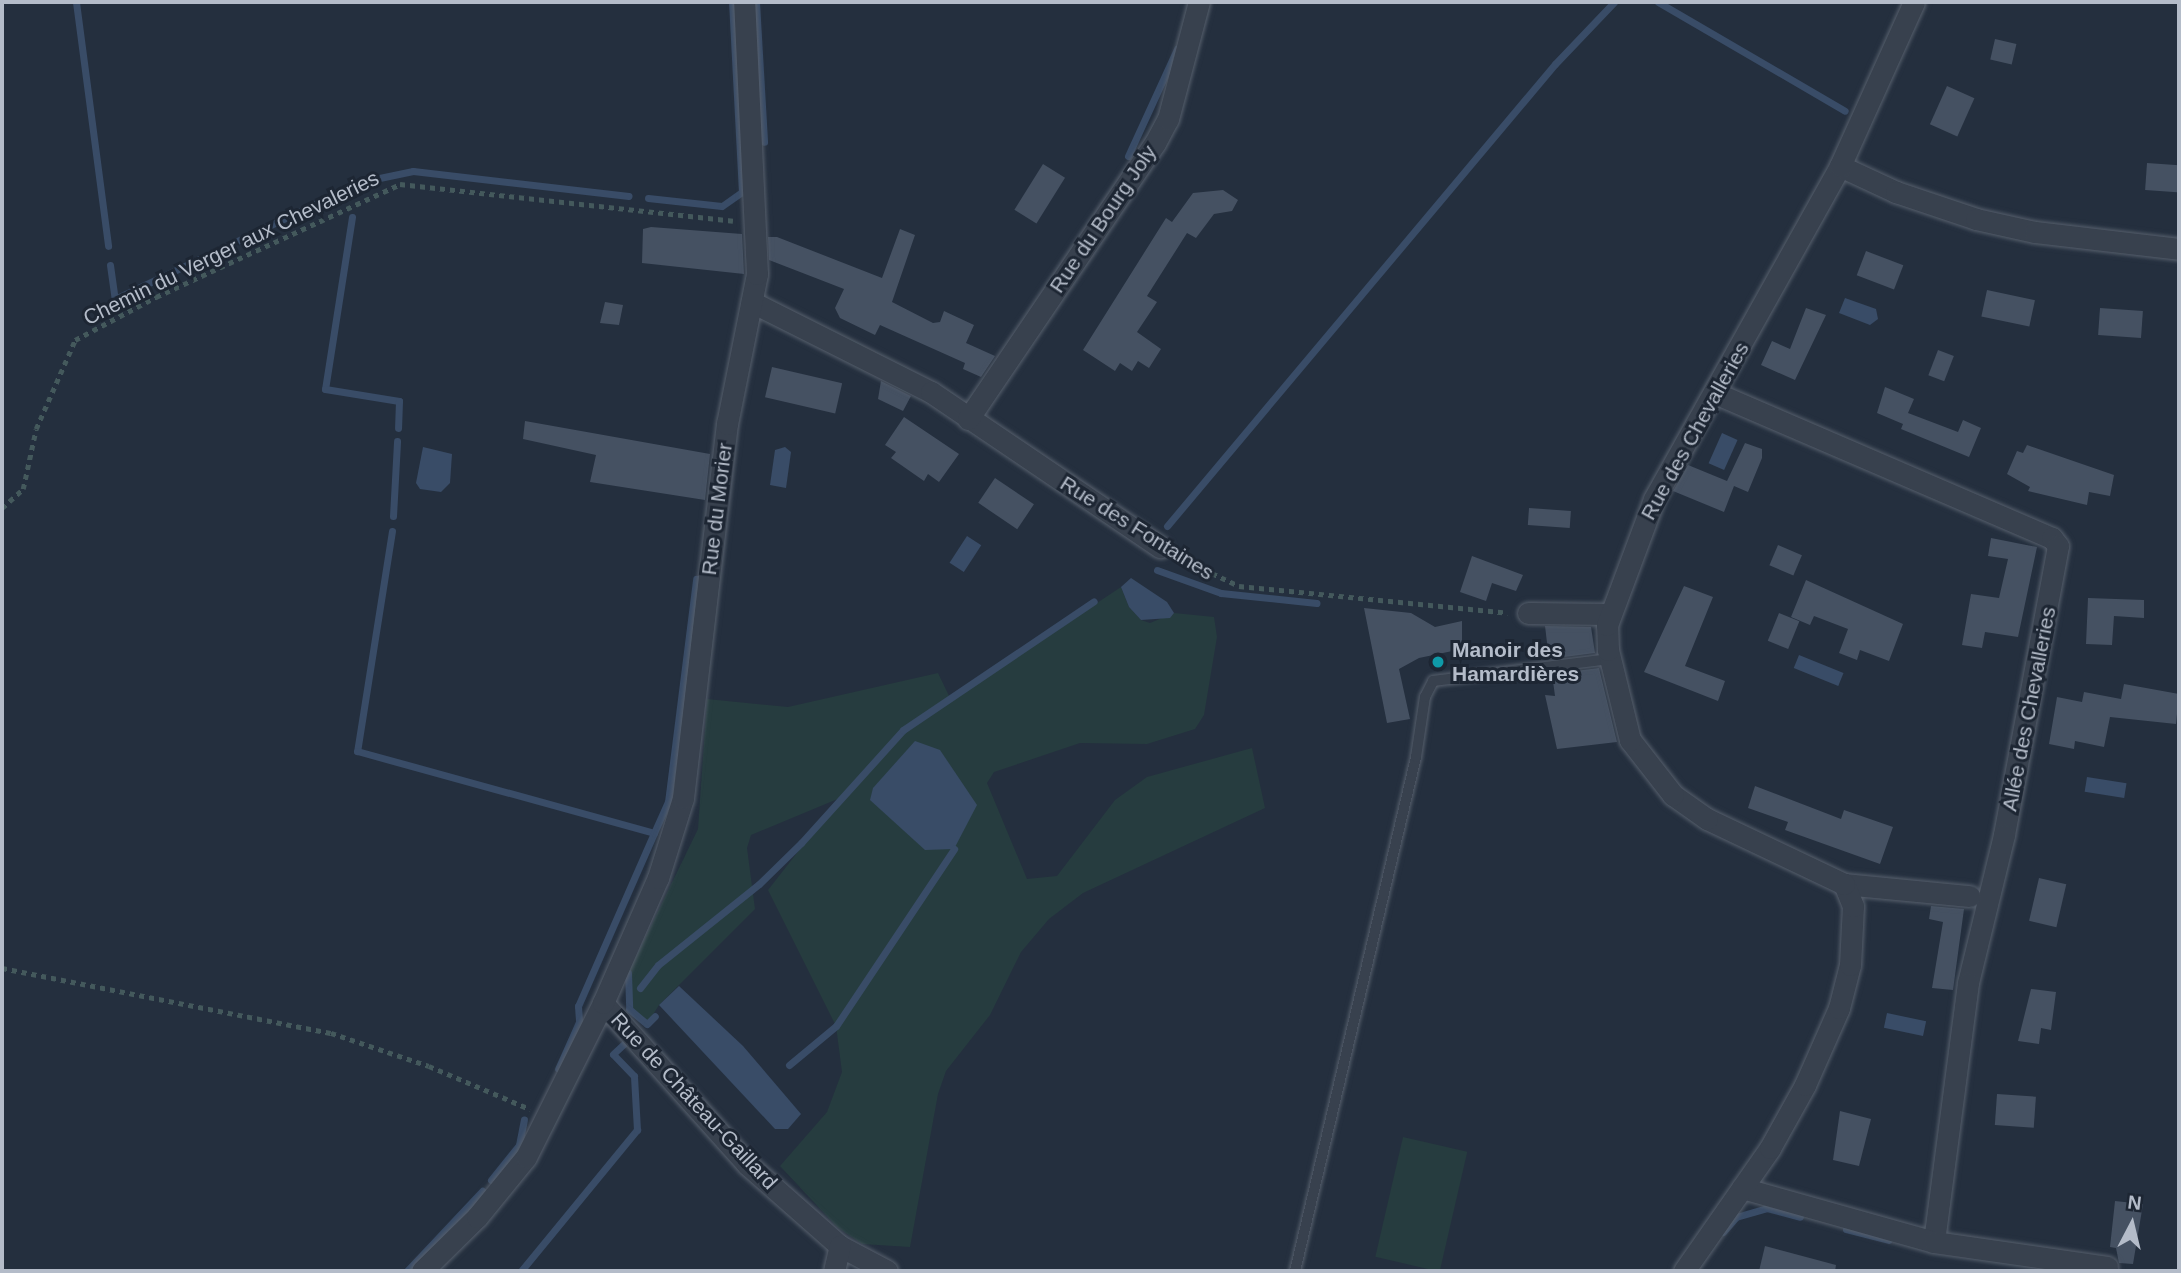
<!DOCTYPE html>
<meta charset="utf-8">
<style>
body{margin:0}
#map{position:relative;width:2181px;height:1273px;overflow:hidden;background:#242f3e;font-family:Arial,sans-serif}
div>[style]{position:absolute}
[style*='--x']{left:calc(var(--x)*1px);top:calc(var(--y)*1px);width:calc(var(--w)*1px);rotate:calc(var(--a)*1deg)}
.green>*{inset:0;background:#263c3f;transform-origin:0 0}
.water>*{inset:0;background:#394c67;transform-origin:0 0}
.stream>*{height:7px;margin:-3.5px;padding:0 3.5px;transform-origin:3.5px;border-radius:3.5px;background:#394c67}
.building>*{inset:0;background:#455162;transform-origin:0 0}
.path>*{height:4.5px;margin-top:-2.25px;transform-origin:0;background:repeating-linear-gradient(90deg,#44595c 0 5px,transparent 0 10px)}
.roads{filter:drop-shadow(0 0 2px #565f6c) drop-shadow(0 0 2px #565f6c)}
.lane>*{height:10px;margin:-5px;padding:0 5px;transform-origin:5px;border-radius:5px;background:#38414e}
.street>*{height:21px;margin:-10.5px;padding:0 10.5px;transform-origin:10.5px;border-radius:10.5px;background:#38414e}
.dots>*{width:19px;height:19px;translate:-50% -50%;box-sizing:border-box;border:4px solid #1d2633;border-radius:50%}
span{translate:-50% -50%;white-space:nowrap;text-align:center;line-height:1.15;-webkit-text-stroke:6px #1d2633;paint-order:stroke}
.street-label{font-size:21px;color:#b4bcc9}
.poi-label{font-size:21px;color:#b4bcc9;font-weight:700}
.left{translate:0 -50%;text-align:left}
.frame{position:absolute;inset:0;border:4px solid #b4bcc9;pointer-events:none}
.north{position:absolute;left:2097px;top:1189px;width:70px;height:70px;-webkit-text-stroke:5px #1d2633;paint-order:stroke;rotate:7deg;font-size:19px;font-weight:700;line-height:28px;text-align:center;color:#b4bcc9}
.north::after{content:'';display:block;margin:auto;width:24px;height:32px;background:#b4bcc9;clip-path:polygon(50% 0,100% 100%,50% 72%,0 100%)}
</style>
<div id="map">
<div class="green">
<div style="clip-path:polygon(1121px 587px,1129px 607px,1141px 620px,1150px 623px,1174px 613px,1214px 617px,1217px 637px,1204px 715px,1195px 729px,1147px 744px,1080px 743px,994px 772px,987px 783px,1027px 879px,1057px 876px,1115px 800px,1147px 777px,1252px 748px,1265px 808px,1083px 893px,1049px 919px,1021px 952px,990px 1015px,946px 1071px,938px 1094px,910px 1247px,862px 1244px,837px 1227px,780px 1166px,827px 1112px,842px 1072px,836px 1026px,768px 890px,840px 798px,751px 835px,747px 848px,755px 909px,659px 1005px,647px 1024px,629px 1009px,628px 973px,698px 829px,707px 699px,788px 707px,938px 673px,951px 700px)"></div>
<div style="left:1403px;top:1137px;width:66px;height:123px;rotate:13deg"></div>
</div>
<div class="water">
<div style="clip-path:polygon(1845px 298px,1876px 309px,1878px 319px,1870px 325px,1839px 313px)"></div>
<div style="left:1722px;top:433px;width:17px;height:33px;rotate:24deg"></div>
<div style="clip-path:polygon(423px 447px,452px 454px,450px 483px,441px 492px,420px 489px,416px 483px)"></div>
<div style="clip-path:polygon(785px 447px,791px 452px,786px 488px,770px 485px,775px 450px)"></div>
<div style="left:967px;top:536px;width:17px;height:32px;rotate:33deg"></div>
<div style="clip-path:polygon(1131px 578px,1167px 602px,1174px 613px,1170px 618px,1141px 620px,1129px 607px,1121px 587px)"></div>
<div style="left:1799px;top:655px;width:48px;height:14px;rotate:22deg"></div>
<div style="clip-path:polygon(915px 741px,940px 750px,977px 805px,954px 849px,925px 850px,870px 800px,873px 788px)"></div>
<div style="left:2087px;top:777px;width:40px;height:15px;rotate:9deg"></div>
<div style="clip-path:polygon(679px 986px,743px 1046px,801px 1114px,788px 1129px,775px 1129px,659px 1005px)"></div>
<div style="left:1887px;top:1013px;width:40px;height:15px;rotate:12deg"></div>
</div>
<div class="stream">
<div style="--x:76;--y:2;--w:246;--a:82.5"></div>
<div style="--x:756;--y:2;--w:140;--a:86.7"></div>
<div style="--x:1658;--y:2;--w:216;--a:30.2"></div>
<div style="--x:1128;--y:156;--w:118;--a:-65.4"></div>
<div style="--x:365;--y:181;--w:49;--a:-11.8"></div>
<div style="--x:413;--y:171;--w:217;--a:6.6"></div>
<div style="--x:648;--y:198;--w:74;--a:6.2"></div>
<div style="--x:722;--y:206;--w:24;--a:-35"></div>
<div style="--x:742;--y:192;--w:190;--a:-93"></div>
<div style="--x:352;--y:217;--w:174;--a:98.9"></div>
<div style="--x:325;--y:389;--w:75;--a:9.2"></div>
<div style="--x:399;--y:401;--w:27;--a:92"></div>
<div style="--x:110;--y:265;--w:34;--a:82"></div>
<div style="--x:115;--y:299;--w:251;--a:-25.4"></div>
<div style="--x:393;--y:516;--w:75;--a:-86.9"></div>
<div style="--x:1167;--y:526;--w:603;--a:-49.98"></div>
<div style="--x:1555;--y:64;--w:86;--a:-46.4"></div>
<div style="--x:392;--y:531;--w:223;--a:99"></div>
<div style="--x:357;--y:751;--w:308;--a:15.4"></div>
<div style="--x:654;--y:833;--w:189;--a:113.7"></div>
<div style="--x:578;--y:1006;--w:16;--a:86"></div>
<div style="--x:579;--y:1022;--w:51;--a:114.1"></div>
<div style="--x:1157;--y:570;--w:68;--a:19.8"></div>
<div style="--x:1221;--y:593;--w:96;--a:6"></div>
<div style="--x:654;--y:833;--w:34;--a:-66"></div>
<div style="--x:668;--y:802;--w:225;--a:-82.8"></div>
<div style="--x:628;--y:973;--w:36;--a:88"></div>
<div style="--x:629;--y:1009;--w:23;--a:40"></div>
<div style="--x:647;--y:1024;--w:11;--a:-45"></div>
<div style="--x:640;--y:988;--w:29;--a:-52"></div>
<div style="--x:658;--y:965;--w:129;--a:-38.7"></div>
<div style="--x:759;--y:884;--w:59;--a:-44.3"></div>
<div style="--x:801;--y:843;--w:152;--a:-47.9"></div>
<div style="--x:903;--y:730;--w:230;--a:-34"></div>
<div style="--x:789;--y:1065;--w:61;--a:-39.7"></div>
<div style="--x:836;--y:1026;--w:213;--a:-56.3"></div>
<div style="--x:491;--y:1180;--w:45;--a:-51.3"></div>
<div style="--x:519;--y:1145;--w:26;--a:-79"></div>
<div style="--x:1846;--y:1229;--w:44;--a:14.3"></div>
<div style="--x:1723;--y:1232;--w:20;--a:-49"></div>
<div style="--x:1736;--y:1217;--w:32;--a:-16"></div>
<div style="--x:1767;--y:1208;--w:34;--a:15"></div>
<div style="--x:407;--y:1271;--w:110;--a:-46.8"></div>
<div style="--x:521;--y:1271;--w:183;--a:-50.6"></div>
<div style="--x:637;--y:1130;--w:54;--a:-93.2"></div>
<div style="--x:634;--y:1076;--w:30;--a:-134"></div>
<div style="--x:613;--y:1054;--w:18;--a:-43"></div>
</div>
<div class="building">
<div style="left:1995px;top:39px;width:22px;height:21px;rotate:13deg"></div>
<div style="left:1947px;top:86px;width:30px;height:42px;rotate:24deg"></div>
<div style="left:2147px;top:163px;width:32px;height:27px;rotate:4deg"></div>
<div style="left:1043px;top:164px;width:26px;height:54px;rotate:32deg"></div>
<div style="clip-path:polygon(1223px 190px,1238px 200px,1232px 211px,1214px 214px,1196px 238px,1187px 233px,1147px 296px,1157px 302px,1137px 332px,1161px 349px,1149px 368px,1138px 361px,1132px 371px,1120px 363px,1115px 371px,1083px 350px,1166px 218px,1172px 222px,1193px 193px)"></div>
<div style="clip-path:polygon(651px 227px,742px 234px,744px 274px,642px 263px,643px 229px)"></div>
<div style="clip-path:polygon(900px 229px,915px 235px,892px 302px,933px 323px,940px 322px,944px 311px,974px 325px,966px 343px,995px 356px,981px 377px,963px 369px,965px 363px,880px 325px,875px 335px,840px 318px,835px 308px,844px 289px,769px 260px,768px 237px,777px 237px,882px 278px)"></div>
<div style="left:1866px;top:251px;width:40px;height:26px;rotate:21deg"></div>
<div style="left:1987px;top:290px;width:49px;height:27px;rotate:12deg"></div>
<div style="clip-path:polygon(605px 302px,623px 305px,619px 325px,600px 323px)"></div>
<div style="clip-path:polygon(1806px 308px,1826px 315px,1795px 380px,1761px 365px,1772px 341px,1790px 349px)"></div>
<div style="left:2100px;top:308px;width:43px;height:27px;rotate:4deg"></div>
<div style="left:1938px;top:350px;width:17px;height:27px;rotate:21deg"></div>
<div style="left:772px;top:367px;width:72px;height:31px;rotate:13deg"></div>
<div style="clip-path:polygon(881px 381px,911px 396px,903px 411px,878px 399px)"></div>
<div style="clip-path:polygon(1885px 387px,1914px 399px,1908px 413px,1958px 432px,1963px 420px,1981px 428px,1969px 457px,1901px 429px,1903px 424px,1877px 413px)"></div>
<div style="clip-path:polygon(904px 417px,959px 454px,939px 482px,928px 474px,924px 481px,891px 458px,896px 452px,885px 445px)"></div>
<div style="clip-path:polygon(525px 421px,710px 454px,705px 500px,590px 482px,596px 455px,523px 439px)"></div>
<div style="clip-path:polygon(1745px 443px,1762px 449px,1762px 458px,1748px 492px,1734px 486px,1724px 512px,1673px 491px,1688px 465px,1727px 481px)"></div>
<div style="clip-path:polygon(2027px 445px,2114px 475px,2110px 496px,2089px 492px,2087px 505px,2028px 491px,2030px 487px,2007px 474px,2017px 451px,2023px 453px)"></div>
<div style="left:995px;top:478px;width:47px;height:30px;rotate:34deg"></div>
<div style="left:1529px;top:508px;width:42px;height:17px;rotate:4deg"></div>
<div style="clip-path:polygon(1991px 538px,2037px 547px,2018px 637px,1985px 632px,1982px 648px,1962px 645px,1971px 594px,1999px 598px,2008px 559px,1988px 556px)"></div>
<div style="left:1778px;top:545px;width:26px;height:22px;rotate:23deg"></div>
<div style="clip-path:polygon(1472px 556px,1523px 575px,1516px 591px,1492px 583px,1486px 601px,1460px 592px)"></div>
<div style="clip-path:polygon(1806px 580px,1903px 624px,1889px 661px,1860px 650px,1857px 660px,1839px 653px,1848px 629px,1814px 616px,1810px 625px,1791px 617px)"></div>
<div style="clip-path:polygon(1684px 586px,1713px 597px,1685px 666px,1725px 681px,1718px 701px,1644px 672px)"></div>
<div style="clip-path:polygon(2088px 598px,2144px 600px,2144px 618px,2114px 616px,2112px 645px,2086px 644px)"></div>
<div style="clip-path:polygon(1364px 608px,1411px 613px,1435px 627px,1462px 621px,1462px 649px,1419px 658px,1399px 669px,1410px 719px,1387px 723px)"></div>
<div style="left:1779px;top:613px;width:22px;height:30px;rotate:22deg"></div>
<div style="clip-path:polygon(1545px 626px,1591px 627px,1595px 653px,1549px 659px)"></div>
<div style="clip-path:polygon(1599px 668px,1617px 742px,1557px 749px,1545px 695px,1555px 696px,1552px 674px)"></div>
<div style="clip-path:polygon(2124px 684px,2179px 694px,2176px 724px,2110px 717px,2104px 747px,2075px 741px,2074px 749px,2049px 744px,2057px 697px,2082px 702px,2084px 692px,2121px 699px)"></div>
<div style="clip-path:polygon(1755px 786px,1841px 819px,1844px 810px,1893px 827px,1880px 864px,1785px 830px,1788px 822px,1748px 808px)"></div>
<div style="left:2039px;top:878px;width:28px;height:44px;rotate:13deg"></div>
<div style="clip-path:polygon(1931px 906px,1964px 909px,1953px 990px,1932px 988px,1943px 922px,1929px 919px)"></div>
<div style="clip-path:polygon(2031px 989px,2056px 992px,2051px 1030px,2041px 1028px,2039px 1044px,2018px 1041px)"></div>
<div style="left:1997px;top:1094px;width:39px;height:31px;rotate:4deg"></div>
<div style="clip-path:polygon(1840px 1111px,1871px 1119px,1859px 1166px,1833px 1160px)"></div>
<div style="clip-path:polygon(2115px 1201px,2143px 1204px,2133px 1264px,2119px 1263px,2116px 1248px,2110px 1247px)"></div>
<div style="clip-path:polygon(1765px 1246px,1836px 1265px,1835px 1271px,1759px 1271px)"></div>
</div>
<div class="path">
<div style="--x:2;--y:508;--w:28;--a:-42"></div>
<div style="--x:23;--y:489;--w:61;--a:-77.8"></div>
<div style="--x:36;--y:429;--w:97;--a:-66.3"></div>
<div style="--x:75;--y:340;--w:92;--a:-28"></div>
<div style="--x:156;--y:297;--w:269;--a:-24.8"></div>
<div style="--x:400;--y:184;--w:335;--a:6.3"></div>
<div style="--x:1176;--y:556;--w:70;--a:25.5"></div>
<div style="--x:1239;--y:586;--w:270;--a:5.7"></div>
<div style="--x:2;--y:968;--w:335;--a:11.2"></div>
<div style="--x:331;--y:1033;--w:103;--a:18.6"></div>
<div style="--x:429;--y:1066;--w:110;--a:23.1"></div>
</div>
<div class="roads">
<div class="lane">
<div style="--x:1295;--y:1271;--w:528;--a:-76.75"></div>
<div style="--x:1416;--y:757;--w:61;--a:-81.5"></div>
<div style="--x:1425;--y:697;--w:18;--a:-63"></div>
<div style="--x:1433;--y:681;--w:178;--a:-7.1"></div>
</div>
<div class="street">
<div style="--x:1840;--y:166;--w:62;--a:24.9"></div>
<div style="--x:1896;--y:192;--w:84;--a:18.6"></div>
<div style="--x:1976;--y:219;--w:60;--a:12.4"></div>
<div style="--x:2035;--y:232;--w:145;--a:6.7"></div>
<div style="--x:752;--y:302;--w:200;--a:26.7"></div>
<div style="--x:931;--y:392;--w:277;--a:34.1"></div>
<div style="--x:1715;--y:393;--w:367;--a:23.3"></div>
<div style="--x:2052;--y:538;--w:10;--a:53"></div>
<div style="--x:2058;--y:546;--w:294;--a:100.6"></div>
<div style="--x:2004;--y:835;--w:152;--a:103.7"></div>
<div style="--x:1968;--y:983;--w:261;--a:97.5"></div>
<div style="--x:968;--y:419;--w:333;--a:-55.9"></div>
<div style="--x:1155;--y:143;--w:27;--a:-62"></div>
<div style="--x:1168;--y:119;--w:121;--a:-75.2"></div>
<div style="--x:1528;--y:613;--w:81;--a:0.7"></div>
<div style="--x:1844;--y:884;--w:126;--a:5.5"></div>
<div style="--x:603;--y:1003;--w:216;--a:48.2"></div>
<div style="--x:747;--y:1164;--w:124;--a:41.4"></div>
<div style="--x:840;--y:1246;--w:53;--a:28"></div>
<div style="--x:1742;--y:1188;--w:199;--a:15.7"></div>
<div style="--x:1934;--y:1242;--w:175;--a:8.2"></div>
<div style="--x:422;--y:1271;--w:77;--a:-44.5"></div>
<div style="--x:477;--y:1217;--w:77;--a:-50.8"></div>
<div style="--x:526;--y:1157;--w:172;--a:-63.4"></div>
<div style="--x:603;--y:1003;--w:137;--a:-66.3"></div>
<div style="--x:658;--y:878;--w:84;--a:-72.6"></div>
<div style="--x:683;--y:798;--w:377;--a:-83.3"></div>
<div style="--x:727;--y:424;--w:153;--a:-78.7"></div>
<div style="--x:757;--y:274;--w:272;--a:-92.7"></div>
<div style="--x:834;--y:1271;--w:26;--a:-77"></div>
<div style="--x:1684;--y:1271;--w:150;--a:-55"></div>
<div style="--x:1770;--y:1148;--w:72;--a:-60.9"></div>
<div style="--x:1805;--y:1085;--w:84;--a:-66.2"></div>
<div style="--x:1839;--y:1008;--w:44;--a:-75.7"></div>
<div style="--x:1850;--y:965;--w:59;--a:-87.1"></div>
<div style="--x:1853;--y:906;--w:24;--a:-112"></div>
<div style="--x:1844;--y:884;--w:152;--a:-154.6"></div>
<div style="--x:1707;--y:819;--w:42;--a:-144.8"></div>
<div style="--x:1673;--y:795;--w:70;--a:-128"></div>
<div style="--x:1630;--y:740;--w:93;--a:-103.7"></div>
<div style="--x:1608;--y:650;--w:25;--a:-92"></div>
<div style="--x:1607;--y:625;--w:134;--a:-69.5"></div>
<div style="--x:1654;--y:499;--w:381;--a:-60.8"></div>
<div style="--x:1840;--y:166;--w:180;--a:-65.7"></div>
</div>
</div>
<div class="dots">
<div style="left:1438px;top:662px;background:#0f9aa8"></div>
</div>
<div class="street-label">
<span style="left:1103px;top:219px;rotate:-56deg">Rue du Bourg Joly</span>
<span style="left:231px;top:248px;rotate:-26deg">Chemin du Verger aux Chevaleries</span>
<span style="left:1695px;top:431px;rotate:-61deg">Rue des Chevalleries</span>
<span style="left:717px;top:509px;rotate:-83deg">Rue du Morier</span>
<span style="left:1137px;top:528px;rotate:32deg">Rue des Fontaines</span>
<span style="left:2029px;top:709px;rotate:-79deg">Allée des Chevalleries</span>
<span style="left:694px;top:1101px;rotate:47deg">Rue de Château-Gaillard</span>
</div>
<div class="poi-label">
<span class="left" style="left:1452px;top:662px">Manoir des<br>Hamardières</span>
</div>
<div class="frame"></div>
<div class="north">N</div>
</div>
